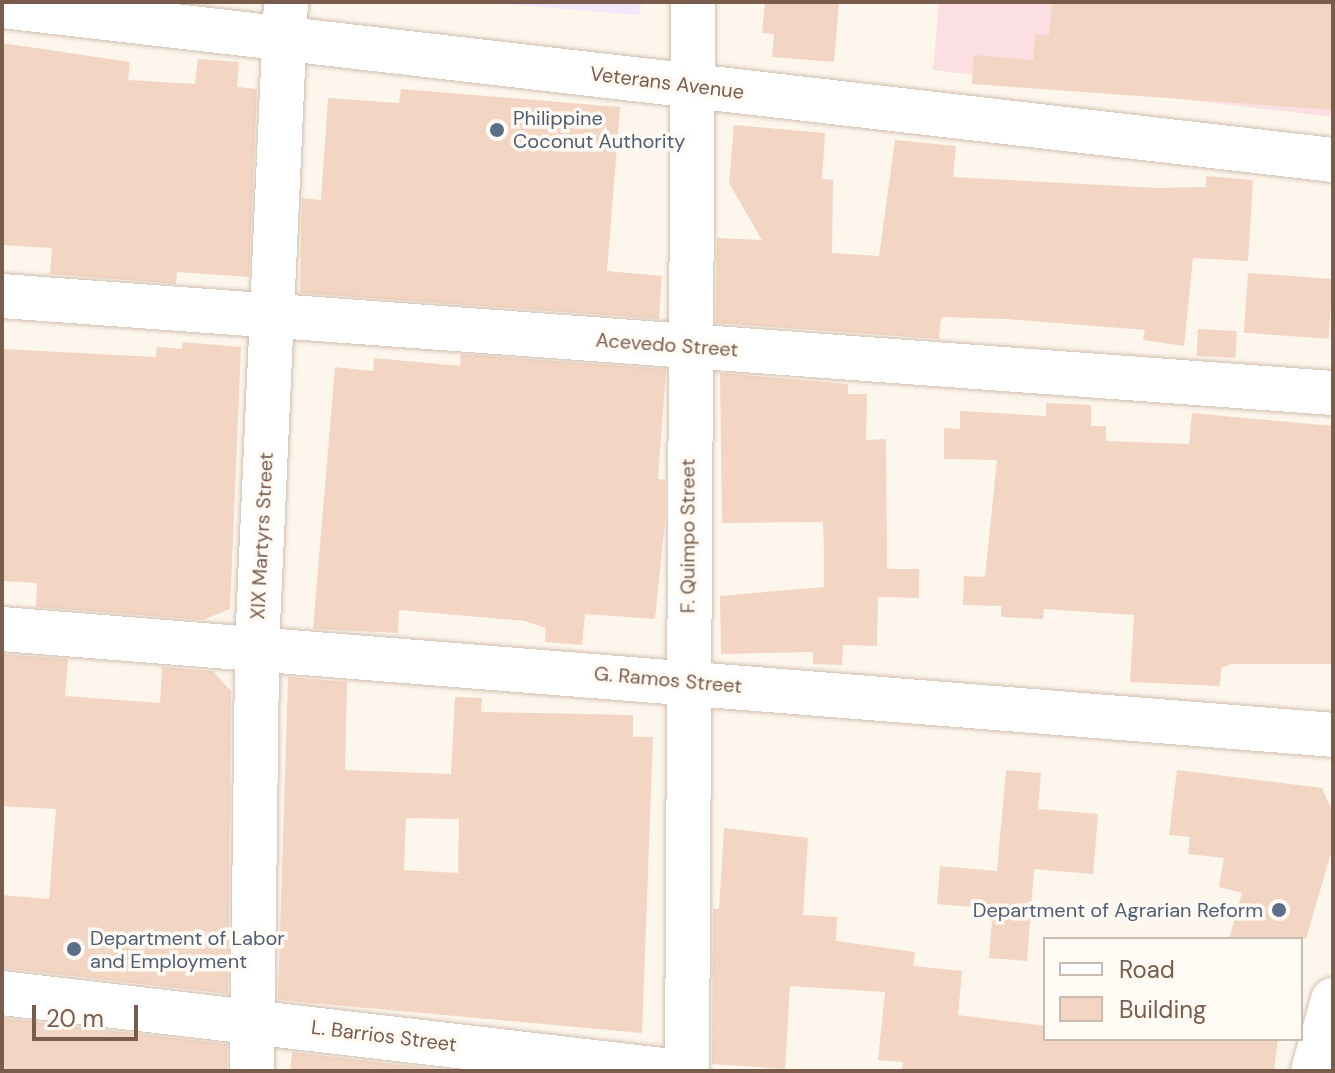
<!DOCTYPE html>
<style>
body{margin:0}
#map{position:relative;width:1335px;height:1073px;overflow:hidden;background:#fdf6ec;font-family:"DM Sans",sans-serif}
div>[style]{position:absolute}
[style*='--x']{left:calc(var(--x)*1px);top:calc(var(--y)*1px);width:calc(var(--w)*1px);rotate:calc(var(--a)*1deg)}
.education>*{inset:0;background:#f3e8fa}
.medical>*{inset:0;background:#fbdfe3}
.building>*{inset:0;background:#f3d5c3;transform-origin:0 0}
.roads{filter:drop-shadow(0 0 2px #d1beb0) drop-shadow(0 0 2px #d1beb0)}
.minor>*{height:44px;margin:-22px;padding:0 22px;transform-origin:22px;border-radius:22px;background:#fff}
.dots>*{width:22px;height:22px;translate:-50% -50%;box-sizing:border-box;border:4px solid #fffaf3;border-radius:50%}
span{translate:-50% -50%;white-space:nowrap;text-align:center;line-height:1.15;-webkit-text-stroke:7px #fffaf3;paint-order:stroke}
.street-label{font-size:20px;color:#7a5c4d}
.service-label{font-size:20px;color:#4e5e75}
.left{translate:0 -50%;text-align:left}
.right{translate:-100% -50%;text-align:right}
.frame{position:absolute;inset:0;border:4px solid #7a5c4d;pointer-events:none}
.legend{position:absolute;left:1043px;top:937px;width:260px;height:104px;box-sizing:border-box;background:#fffaf3;border:2px solid #cabbb1;margin:0;padding:10px 14px;list-style:none;font-size:24px;color:#7a5c4d}
.legend li{display:flex;align-items:center;gap:16px;height:40px}
.legend b{width:40px;border:2px solid #cabbb1}
.scale{position:absolute;left:32px;top:1005px;width:106px;height:36px;box-sizing:border-box;border:4px solid #7a5c4d;border-top:0;padding-left:10px;font-size:24px;line-height:28px;white-space:nowrap;color:#7a5c4d;-webkit-text-stroke:6px #fffaf3;paint-order:stroke}
</style>
<div id="map">
<div class="education">
<div style="clip-path:polygon(476px 2px,641px 2px,640px 15px)"></div>
</div>
<div class="medical">
<div style="clip-path:polygon(939px 2px,1333px 2px,1333px 117px,933px 70px)"></div>
</div>
<div class="building">
<div style="clip-path:polygon(765px 2px,839px 2px,834px 62px,772px 57px,774px 34px,762px 33px)"></div>
<div style="clip-path:polygon(1052px 2px,1333px 2px,1333px 110px,972px 84px,974px 55px,1033px 60px,1035px 34px,1049px 35px)"></div>
<div style="clip-path:polygon(2px 43px,130px 62px,128px 80px,195px 84px,198px 59px,239px 62px,237px 87px,257px 89px,249px 277px,177px 272px,176px 284px,50px 274px,52px 248px,2px 245px)"></div>
<div style="clip-path:polygon(401px 89px,620px 107px,607px 271px,662px 276px,659px 319px,300px 293px,302px 198px,321px 200px,328px 98px,399px 103px)"></div>
<div style="clip-path:polygon(734px 125px,825px 133px,822px 179px,833px 180px,832px 253px,879px 256px,895px 140px,956px 146px,953px 177px,1158px 188px,1206px 187px,1206px 176px,1253px 180px,1248px 261px,1193px 258px,1184px 346px,1143px 340px,1145px 330px,1007px 319px,941px 317px,939px 339px,716px 323px,717px 238px,762px 240px,729px 183px)"></div>
<div style="left:1248px;top:273px;width:85px;height:60px;rotate:4deg"></div>
<div style="left:1198px;top:329px;width:39px;height:27px;rotate:3deg"></div>
<div style="clip-path:polygon(183px 342px,241px 347px,230px 609px,203px 620px,36px 607px,37px 583px,2px 581px,2px 349px,156px 357px,157px 347px,182px 349px)"></div>
<div style="clip-path:polygon(461px 354px,666px 369px,658px 479px,665px 480px,665px 522px,655px 619px,585px 614px,582px 645px,545px 642px,546px 628px,525px 621px,399px 610px,398px 633px,313px 629px,335px 367px,373px 371px,374px 358px,460px 366px)"></div>
<div style="clip-path:polygon(720px 373px,848px 384px,848px 394px,867px 394px,866px 440px,886px 439px,887px 569px,919px 569px,919px 598px,878px 597px,877px 646px,843px 645px,842px 665px,813px 664px,813px 652px,721px 654px,720px 596px,824px 587px,824px 552px,823px 522px,722px 523px)"></div>
<div style="clip-path:polygon(1046px 403px,1091px 405px,1091px 426px,1106px 426px,1106px 441px,1189px 444px,1192px 413px,1333px 426px,1333px 664px,1231px 664px,1221px 668px,1220px 686px,1130px 682px,1134px 615px,1044px 609px,1043px 619px,1001px 617px,1001px 606px,963px 605px,964px 576px,985px 577px,997px 460px,944px 459px,944px 428px,960px 429px,960px 411px,1046px 416px)"></div>
<div style="clip-path:polygon(2px 654px,68px 659px,65px 696px,160px 703px,162px 667px,213px 671px,231px 691px,228px 994px,2px 968px,2px 895px,49px 899px,56px 809px,2px 806px)"></div>
<div style="clip-path:polygon(evenodd,288px 677px,347px 682px,345px 770px,451px 774px,455px 697px,482px 698px,481px 712px,633px 715px,633px 737px,653px 737px,642px 1033px,278px 1000px,288px 677px,406px 818px,459px 819px,458px 873px,404px 870px,406px 818px)"></div>
<div style="clip-path:polygon(1006px 770px,1041px 773px,1038px 809px,1098px 814px,1093px 874px,1034px 869px,1027px 961px,989px 958px,993px 909px,937px 904px,940px 866px,997px 871px)"></div>
<div style="clip-path:polygon(1177px 770px,1322px 788px,1333px 813px,1333px 846px,1306px 939px,1229px 939px,1242px 893px,1219px 887px,1224px 858px,1188px 854px,1190px 837px,1169px 835px)"></div>
<div style="clip-path:polygon(724px 828px,808px 838px,803px 915px,837px 917px,836px 941px,915px 952px,913px 966px,962px 971px,958px 1015px,1045px 1026px,1045px 1039px,1278px 1039px,1274px 1071px,902px 1071px,903px 1062px,878px 1060px,885px 992px,790px 986px,785px 1069px,712px 1064px,713px 909px,719px 909px)"></div>
<div style="clip-path:polygon(2px 1018px,227px 1044px,227px 1071px,2px 1071px)"></div>
<div style="clip-path:polygon(292px 1052px,455px 1071px,290px 1071px)"></div>
</div>
<div class="roads">
<div class="minor">
<div style="--x:2;--y:6;--w:1340;--a:6.6"></div>
<div style="--x:2;--y:296;--w:1335;--a:4.17"></div>
<div style="--x:2;--y:629;--w:1335;--a:4.55"></div>
<div style="--x:2;--y:993;--w:674;--a:6.65"></div>
<div style="--x:252;--y:1071;--w:424;--a:-89.3"></div>
<div style="--x:257;--y:647;--w:646;--a:-87.43"></div>
<div style="--x:687;--y:1071;--w:1069;--a:-89.68"></div>
<div style="--x:1313;--y:1071;--w:74;--a:-74.3"></div>
</div>
</div>
<div class="dots">
<div style="left:497px;top:130px;background:#5c6f8a"></div>
<div style="left:1279px;top:910px;background:#5c6f8a"></div>
<div style="left:74px;top:949px;background:#5c6f8a"></div>
</div>
<div class="street-label">
<span style="left:667px;top:83px;rotate:7deg">Veterans Avenue</span>
<span style="left:667px;top:345px;rotate:4deg">Acevedo Street</span>
<span style="left:262px;top:536px;rotate:-87deg">XIX Martyrs Street</span>
<span style="left:688px;top:536px;rotate:-90deg">F. Quimpo Street</span>
<span style="left:668px;top:680px;rotate:5deg">G. Ramos Street</span>
<span style="left:384px;top:1036px;rotate:7deg">L. Barrios Street</span>
</div>
<div class="service-label">
<span class="left" style="left:513px;top:130px">Philippine<br>Coconut Authority</span>
<span class="right" style="left:1263px;top:910px">Department of Agrarian Reform</span>
<span class="left" style="left:90px;top:950px">Department of Labor<br>and Employment</span>
</div>
<div class="frame"></div>
<ul class="legend">
<li><b style="height:10px;background:#fff"></b>Road</li>
<li><b style="height:22px;background:#f3d5c3"></b>Building</li>
</ul>
<div class="scale">20 m</div>
</div>
